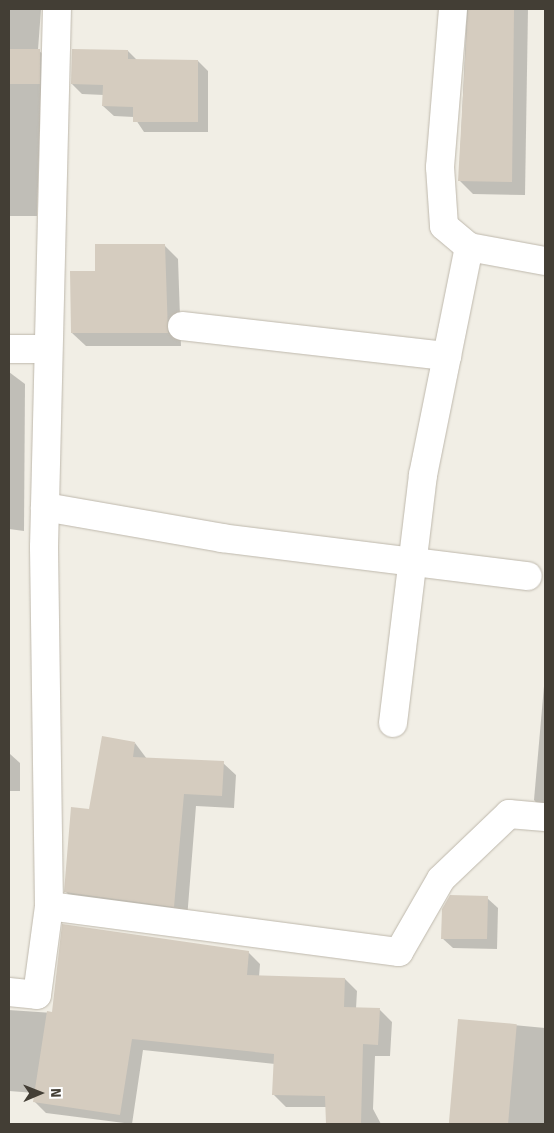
<!DOCTYPE html>
<style>
body{margin:0}
#map{position:relative;width:554px;height:1133px;overflow:hidden;background:#f1eee5;font-family:"Fira Sans",sans-serif}
div>[style]{position:absolute}
[style*='--x']{left:calc(var(--x)*1px);top:calc(var(--y)*1px);width:calc(var(--w)*1px);rotate:calc(var(--a)*1deg)}
.shadow>*{inset:0;background:#0003}
.building>*{inset:0;background:#d5ccbf;transform-origin:0 0}
.roads{filter:drop-shadow(0 0 1px #beb8ac) drop-shadow(0 0 1px #beb8ac)}
.minor>*{height:28px;margin:-14px;padding:0 14px;transform-origin:14px;border-radius:14px;background:#fff}
span{translate:-50% -50%;white-space:nowrap;text-align:center;line-height:1.15;-webkit-text-stroke:5px #fff;paint-order:stroke}
.frame{position:absolute;inset:0;border:10px solid #433e35;pointer-events:none}
.north{position:absolute;left:15px;top:1068px;width:50px;height:50px;-webkit-text-stroke:4px #fff;paint-order:stroke;rotate:89deg;font-size:14px;font-weight:700;line-height:20px;text-align:center;color:#433e35}
.north::after{content:'';display:block;margin:auto;width:18px;height:22px;background:#433e35;clip-path:polygon(50% 0,100% 100%,50% 72%,0 100%)}
</style>
<div id="map">
<div class="shadow">
<div style="clip-path:polygon(9px 9px,41px 9px,38px 50px,52px 62px,51px 95px,41px 95px,37px 216px,9px 216px)"></div>
<div style="clip-path:polygon(467px 9px,528px 9px,525px 195px,473px 194px,459px 180px)"></div>
<div style="clip-path:polygon(128px 51px,137px 60px,198px 61px,208px 71px,208px 132px,144px 132px,134px 117px,114px 116px,103px 106px,104px 95px,82px 94px,72px 84px)"></div>
<div style="clip-path:polygon(164px 245px,178px 259px,181px 346px,86px 346px,72px 333px,96px 272px)"></div>
<div style="clip-path:polygon(9px 372px,25px 384px,24px 531px,9px 529px)"></div>
<div style="clip-path:polygon(544px 686px,545px 686px,545px 812px,534px 800px)"></div>
<div style="clip-path:polygon(135px 743px,147px 759px,223px 763px,236px 775px,234px 808px,196px 806px,187px 919px,79px 905px,66px 892px,90px 810px)"></div>
<div style="clip-path:polygon(10px 754px,20px 763px,20px 791px,9px 791px)"></div>
<div style="clip-path:polygon(487px 898px,498px 908px,497px 949px,453px 948px,442px 938px)"></div>
<div style="clip-path:polygon(248px 952px,260px 964px,259px 977px,345px 979px,357px 991px,356px 1009px,380px 1010px,392px 1022px,390px 1056px,375px 1056px,373px 1109px,381px 1124px,327px 1124px,327px 1107px,286px 1107px,274px 1095px,275px 1064px,143px 1050px,132px 1124px,46px 1113px,34px 1101px,35px 1093px,9px 1091px,9px 1010px,53px 1013px)"></div>
<div style="clip-path:polygon(459px 1020px,545px 1028px,545px 1124px,450px 1124px)"></div>
</div>
<div class="building">
<div style="clip-path:polygon(468px 9px,514px 9px,512px 182px,458px 181px)"></div>
<div style="left:9px;top:49px;width:31px;height:35px"></div>
<div style="clip-path:polygon(72px 49px,128px 50px,128px 59px,198px 60px,198px 122px,133px 122px,133px 107px,102px 106px,103px 85px,71px 84px)"></div>
<div style="clip-path:polygon(95px 244px,165px 244px,168px 333px,71px 333px,70px 271px,95px 271px)"></div>
<div style="clip-path:polygon(102px 736px,135px 742px,133px 757px,224px 761px,222px 796px,184px 794px,174px 907px,64px 892px,71px 807px,89px 809px)"></div>
<div style="clip-path:polygon(450px 895px,488px 896px,487px 939px,441px 939px,442px 909px)"></div>
<div style="clip-path:polygon(62px 924px,249px 951px,247px 975px,345px 978px,344px 1007px,380px 1008px,378px 1045px,363px 1044px,361px 1124px,326px 1124px,325px 1096px,272px 1095px,274px 1054px,132px 1039px,120px 1115px,33px 1102px,47px 1011px,52px 1012px)"></div>
<div style="left:458px;top:1019px;width:59px;height:105px;rotate:5deg"></div>
</div>
<div class="roads">
<div class="minor">
<div style="--x:453;--y:9;--w:159;--a:94.7"></div>
<div style="--x:440;--y:167;--w:59;--a:86.1"></div>
<div style="--x:444;--y:226;--w:33;--a:40"></div>
<div style="--x:469;--y:247;--w:77;--a:10.4"></div>
<div style="--x:182;--y:326;--w:267;--a:6.5"></div>
<div style="--x:9;--y:349;--w:38;--a:0"></div>
<div style="--x:45;--y:507;--w:180;--a:9.9"></div>
<div style="--x:222;--y:538;--w:308;--a:7.1"></div>
<div style="--x:393;--y:723;--w:250;--a:-83.1"></div>
<div style="--x:423;--y:475;--w:233;--a:-78.6"></div>
<div style="--x:49;--y:906;--w:353;--a:7.5"></div>
<div style="--x:399;--y:952;--w:84;--a:-60.1"></div>
<div style="--x:441;--y:879;--w:94;--a:-43.7"></div>
<div style="--x:509;--y:814;--w:36;--a:5"></div>
<div style="--x:9;--y:992;--w:28;--a:6"></div>
<div style="--x:37;--y:995;--w:90;--a:-82.3"></div>
<div style="--x:49;--y:906;--w:359;--a:-90.8"></div>
<div style="--x:44;--y:547;--w:538;--a:-88.62"></div>
</div>
</div>
<div class="frame"></div>
<div class="north">N</div>
</div>
